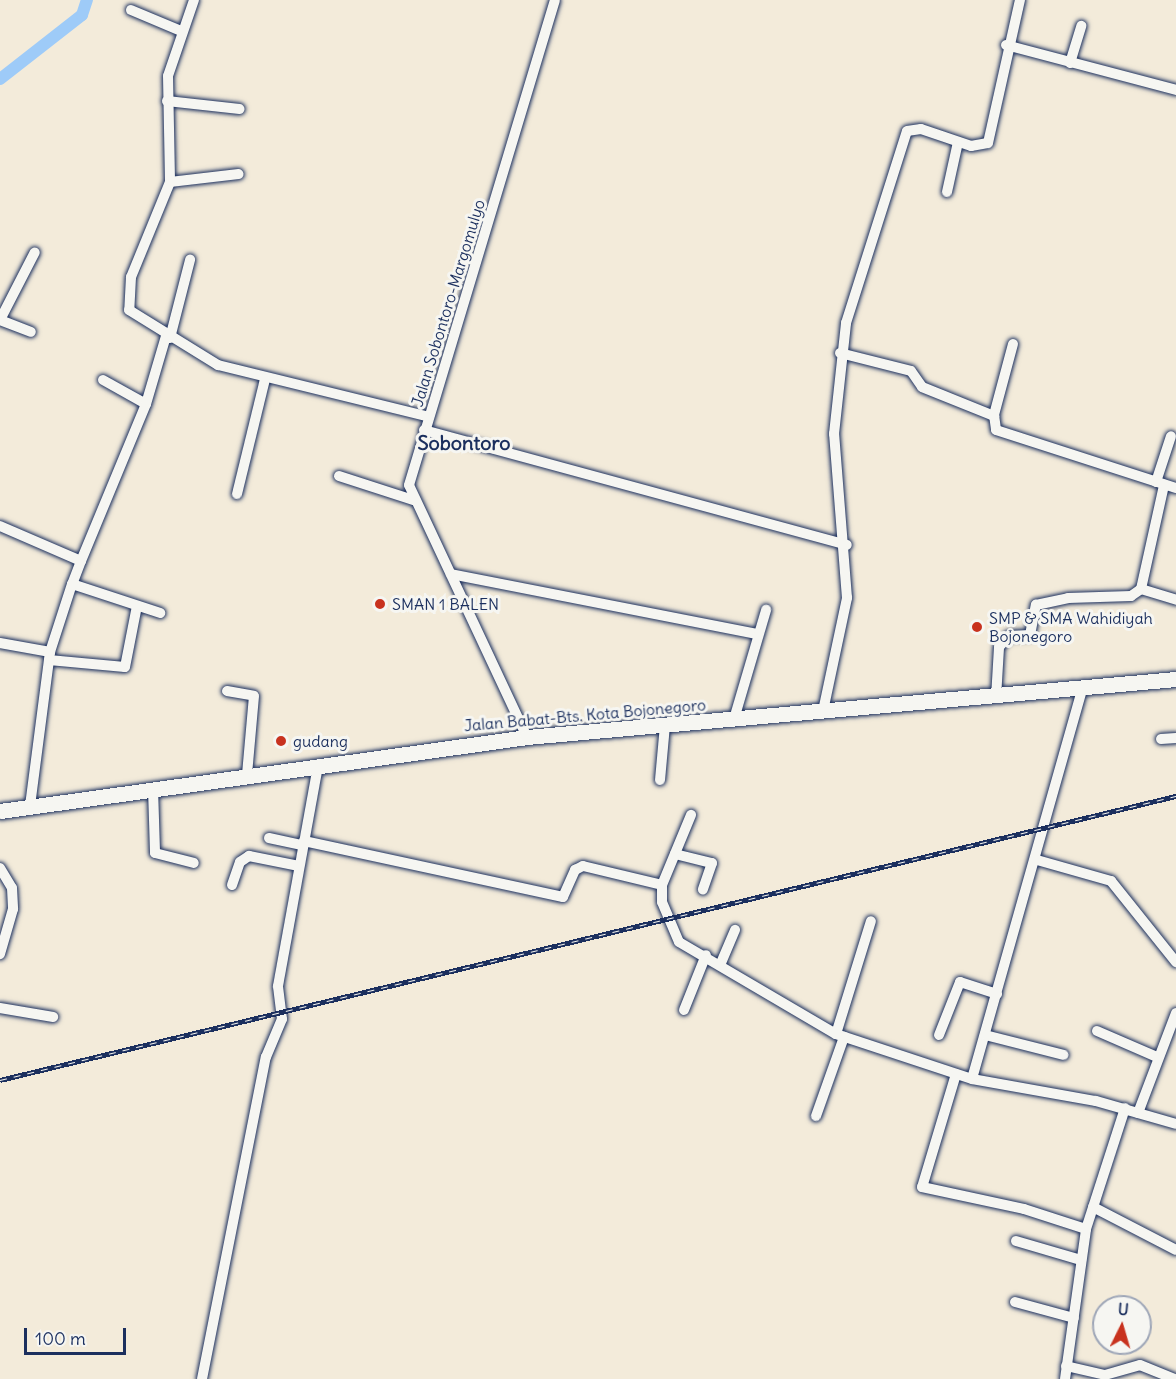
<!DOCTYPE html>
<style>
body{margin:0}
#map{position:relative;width:1176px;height:1379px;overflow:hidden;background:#f3ebda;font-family:Delius,sans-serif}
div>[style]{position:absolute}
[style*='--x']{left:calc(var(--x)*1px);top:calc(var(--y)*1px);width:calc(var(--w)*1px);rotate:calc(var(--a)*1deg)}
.river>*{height:12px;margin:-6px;padding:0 6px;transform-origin:6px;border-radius:6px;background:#9ecbf8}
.roads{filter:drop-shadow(0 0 2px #1b2f5e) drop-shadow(0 0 2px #1b2f5e)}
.minor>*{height:10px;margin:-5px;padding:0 5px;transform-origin:5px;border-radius:5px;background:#f6f6f2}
.highway>*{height:15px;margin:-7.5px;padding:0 7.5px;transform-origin:7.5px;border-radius:7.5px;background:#f6f6f2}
.rail>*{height:4.5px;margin-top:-2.25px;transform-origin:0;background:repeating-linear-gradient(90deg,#f6f6f2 0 7px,#1b2f5e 0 14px);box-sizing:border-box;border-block:2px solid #1b2f5e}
.dots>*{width:16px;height:16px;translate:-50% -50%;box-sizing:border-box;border:3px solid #f6f6f2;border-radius:50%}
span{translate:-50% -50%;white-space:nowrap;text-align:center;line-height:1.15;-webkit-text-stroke:6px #f6f6f2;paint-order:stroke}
.street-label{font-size:16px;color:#1b2f5e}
.poi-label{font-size:16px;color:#1b2f5e}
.left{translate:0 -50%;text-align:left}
.quarter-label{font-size:20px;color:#1b2f5e;font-weight:700}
.north{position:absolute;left:1092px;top:1295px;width:60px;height:60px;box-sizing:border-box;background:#f6f6f2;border:2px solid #9ea6b7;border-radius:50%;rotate:5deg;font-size:16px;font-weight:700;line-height:24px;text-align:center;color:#1b2f5e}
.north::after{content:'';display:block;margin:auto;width:21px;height:27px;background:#c8321e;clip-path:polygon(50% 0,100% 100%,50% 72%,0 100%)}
.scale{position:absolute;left:24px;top:1328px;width:102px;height:27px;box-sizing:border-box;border:3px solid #1b2f5e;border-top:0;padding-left:8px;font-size:18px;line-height:21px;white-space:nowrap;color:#1b2f5e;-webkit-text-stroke:4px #f6f6f2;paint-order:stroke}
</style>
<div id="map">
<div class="river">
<div style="--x:0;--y:79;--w:104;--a:-38"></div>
<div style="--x:82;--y:15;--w:16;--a:-72"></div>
</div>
<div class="roads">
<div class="minor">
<div style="--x:194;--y:0;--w:80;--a:108.9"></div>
<div style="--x:168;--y:76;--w:106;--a:88.9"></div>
<div style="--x:170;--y:182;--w:103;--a:112.3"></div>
<div style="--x:131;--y:277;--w:33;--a:93"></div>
<div style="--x:129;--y:310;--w:105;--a:31.7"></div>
<div style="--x:218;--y:365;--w:217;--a:13.8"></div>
<div style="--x:131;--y:10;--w:54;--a:22.8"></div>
<div style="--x:1006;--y:45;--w:176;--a:14.8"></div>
<div style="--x:1070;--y:63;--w:39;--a:-73"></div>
<div style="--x:167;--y:101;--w:73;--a:6.3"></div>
<div style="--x:170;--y:182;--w:69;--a:-6.6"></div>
<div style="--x:947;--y:192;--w:51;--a:-77.6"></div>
<div style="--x:0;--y:320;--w:76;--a:-62.8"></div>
<div style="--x:0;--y:320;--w:33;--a:21"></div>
<div style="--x:170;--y:338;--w:81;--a:-75.6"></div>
<div style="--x:1013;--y:344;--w:73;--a:105"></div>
<div style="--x:994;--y:415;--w:15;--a:82"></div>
<div style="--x:996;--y:430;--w:189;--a:17.9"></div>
<div style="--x:840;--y:353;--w:73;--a:14.2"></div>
<div style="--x:911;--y:371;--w:19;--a:55"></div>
<div style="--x:922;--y:387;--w:78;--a:21.9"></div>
<div style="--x:103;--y:380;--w:49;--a:29.2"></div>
<div style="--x:424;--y:430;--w:438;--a:15.2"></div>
<div style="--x:339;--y:476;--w:78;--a:18"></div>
<div style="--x:1156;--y:482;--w:48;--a:-71.9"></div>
<div style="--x:237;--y:494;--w:118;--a:-76.3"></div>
<div style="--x:0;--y:526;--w:88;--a:23.4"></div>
<div style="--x:81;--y:561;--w:25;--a:111"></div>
<div style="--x:81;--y:561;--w:170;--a:-67.5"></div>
<div style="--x:146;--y:404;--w:71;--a:-73.6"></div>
<div style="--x:451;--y:574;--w:312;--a:11.1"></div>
<div style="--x:1141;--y:589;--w:107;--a:-77.5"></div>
<div style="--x:0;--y:643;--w:51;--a:10.2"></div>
<div style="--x:50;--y:652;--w:155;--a:97.4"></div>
<div style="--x:50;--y:652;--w:71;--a:-72.1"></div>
<div style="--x:72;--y:584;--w:93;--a:18.2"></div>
<div style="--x:49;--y:660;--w:76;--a:5.3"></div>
<div style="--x:125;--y:667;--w:62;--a:-78.9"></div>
<div style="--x:1082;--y:690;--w:404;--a:105.8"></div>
<div style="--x:972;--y:1079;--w:126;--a:10.1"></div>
<div style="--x:1096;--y:1101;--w:83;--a:16"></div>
<div style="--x:227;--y:691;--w:27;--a:10"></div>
<div style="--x:254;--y:696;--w:79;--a:95.1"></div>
<div style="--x:996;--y:698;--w:51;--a:-86.6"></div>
<div style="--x:999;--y:647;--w:15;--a:-48"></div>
<div style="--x:1009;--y:636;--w:21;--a:-3"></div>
<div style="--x:1030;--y:635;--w:31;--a:-79"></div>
<div style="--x:1036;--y:605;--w:33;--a:-12"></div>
<div style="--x:1068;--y:598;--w:63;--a:-1.8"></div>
<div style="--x:1131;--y:596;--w:12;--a:-35"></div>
<div style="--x:1141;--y:589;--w:37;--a:17"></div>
<div style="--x:823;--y:711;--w:116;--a:-78"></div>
<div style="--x:847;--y:598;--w:165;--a:-94.5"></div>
<div style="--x:834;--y:434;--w:112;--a:-83.8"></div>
<div style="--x:846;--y:323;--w:201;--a:-72.4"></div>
<div style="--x:907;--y:131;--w:14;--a:-8"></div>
<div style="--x:921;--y:129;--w:53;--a:18.8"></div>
<div style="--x:971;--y:146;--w:17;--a:-10"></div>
<div style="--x:988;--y:143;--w:147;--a:-77.4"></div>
<div style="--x:734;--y:719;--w:114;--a:-73.6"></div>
<div style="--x:527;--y:737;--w:278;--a:-115.1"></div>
<div style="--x:409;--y:485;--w:506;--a:-73.25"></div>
<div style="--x:1161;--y:739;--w:15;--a:-4"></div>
<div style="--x:660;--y:780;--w:55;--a:-84.8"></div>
<div style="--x:153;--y:788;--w:65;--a:88.2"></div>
<div style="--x:155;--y:853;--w:40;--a:14.4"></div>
<div style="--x:269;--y:838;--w:35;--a:12"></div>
<div style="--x:304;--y:841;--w:265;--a:12.2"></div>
<div style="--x:563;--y:897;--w:30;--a:-66"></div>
<div style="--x:575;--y:870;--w:9;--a:-27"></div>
<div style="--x:583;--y:866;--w:81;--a:13.5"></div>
<div style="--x:662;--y:885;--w:17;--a:90"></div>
<div style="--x:662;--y:902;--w:43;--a:67"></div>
<div style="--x:679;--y:942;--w:182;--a:30.4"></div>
<div style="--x:836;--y:1034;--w:143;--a:18.3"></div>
<div style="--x:675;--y:854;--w:38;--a:14"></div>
<div style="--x:712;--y:863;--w:28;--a:109"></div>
<div style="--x:1037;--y:860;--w:77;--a:15.8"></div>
<div style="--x:1111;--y:881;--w:104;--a:51.3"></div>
<div style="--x:0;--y:868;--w:23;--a:59"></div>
<div style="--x:12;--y:888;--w:21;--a:87"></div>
<div style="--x:13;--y:909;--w:47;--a:106.1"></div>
<div style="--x:232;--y:885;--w:24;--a:-71"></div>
<div style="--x:240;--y:862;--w:11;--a:-34"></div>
<div style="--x:249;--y:856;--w:51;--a:11.3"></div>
<div style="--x:662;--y:885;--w:76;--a:-67.5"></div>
<div style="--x:721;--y:963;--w:36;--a:-67"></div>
<div style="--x:0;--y:1008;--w:54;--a:9.6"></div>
<div style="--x:684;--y:1010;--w:59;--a:-68.2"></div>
<div style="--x:1097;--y:1031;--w:65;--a:23.4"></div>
<div style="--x:836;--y:1034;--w:118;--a:-72.8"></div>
<div style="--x:939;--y:1035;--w:57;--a:-68.4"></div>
<div style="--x:960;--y:982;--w:39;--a:18"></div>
<div style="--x:985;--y:1035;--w:81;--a:14.2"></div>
<div style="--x:956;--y:1074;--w:118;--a:106.7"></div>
<div style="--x:922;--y:1187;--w:104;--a:12.2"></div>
<div style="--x:1024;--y:1209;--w:65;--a:17.9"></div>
<div style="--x:1138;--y:1113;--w:107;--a:-69.2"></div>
<div style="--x:816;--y:1116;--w:84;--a:-70.5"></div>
<div style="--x:1093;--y:1207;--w:93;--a:27.4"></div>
<div style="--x:1016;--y:1241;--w:68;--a:16.3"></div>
<div style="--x:1015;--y:1302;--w:61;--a:15.2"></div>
<div style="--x:1066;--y:1366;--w:40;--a:13"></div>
<div style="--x:1105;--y:1375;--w:36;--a:-16"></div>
<div style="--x:1140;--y:1365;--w:37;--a:22"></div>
<div style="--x:202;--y:1379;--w:328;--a:-78.8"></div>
<div style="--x:266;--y:1057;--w:41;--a:-67.2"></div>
<div style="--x:282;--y:1019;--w:33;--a:-97"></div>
<div style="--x:278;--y:986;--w:225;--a:-79.7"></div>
<div style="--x:1065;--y:1379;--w:151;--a:-82"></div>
<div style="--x:1086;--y:1229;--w:127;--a:-72.1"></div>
</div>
<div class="highway">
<div style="--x:0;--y:811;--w:532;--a:-7.99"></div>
<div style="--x:527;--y:737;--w:652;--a:-5.11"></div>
</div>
</div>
<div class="rail">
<div style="--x:0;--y:1080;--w:1210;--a:-13.58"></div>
</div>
<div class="dots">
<div style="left:380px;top:604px;background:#c8321e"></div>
<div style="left:977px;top:627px;background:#c8321e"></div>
<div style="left:281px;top:741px;background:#c8321e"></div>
</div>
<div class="street-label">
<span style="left:448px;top:303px;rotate:-73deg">Jalan Sobontoro-Margomulyo</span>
<span style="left:585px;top:715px;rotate:-5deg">Jalan Babat-Bts. Kota Bojonegoro</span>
</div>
<div class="poi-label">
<span class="left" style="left:392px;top:604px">SMAN 1 BALEN</span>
<span class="left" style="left:989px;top:627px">SMP &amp; SMA Wahidiyah<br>Bojonegoro</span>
<span class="left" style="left:293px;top:741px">gudang</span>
</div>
<div class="quarter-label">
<span style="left:464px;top:442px">Sobontoro</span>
</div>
<div class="north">U</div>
<div class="scale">100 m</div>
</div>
